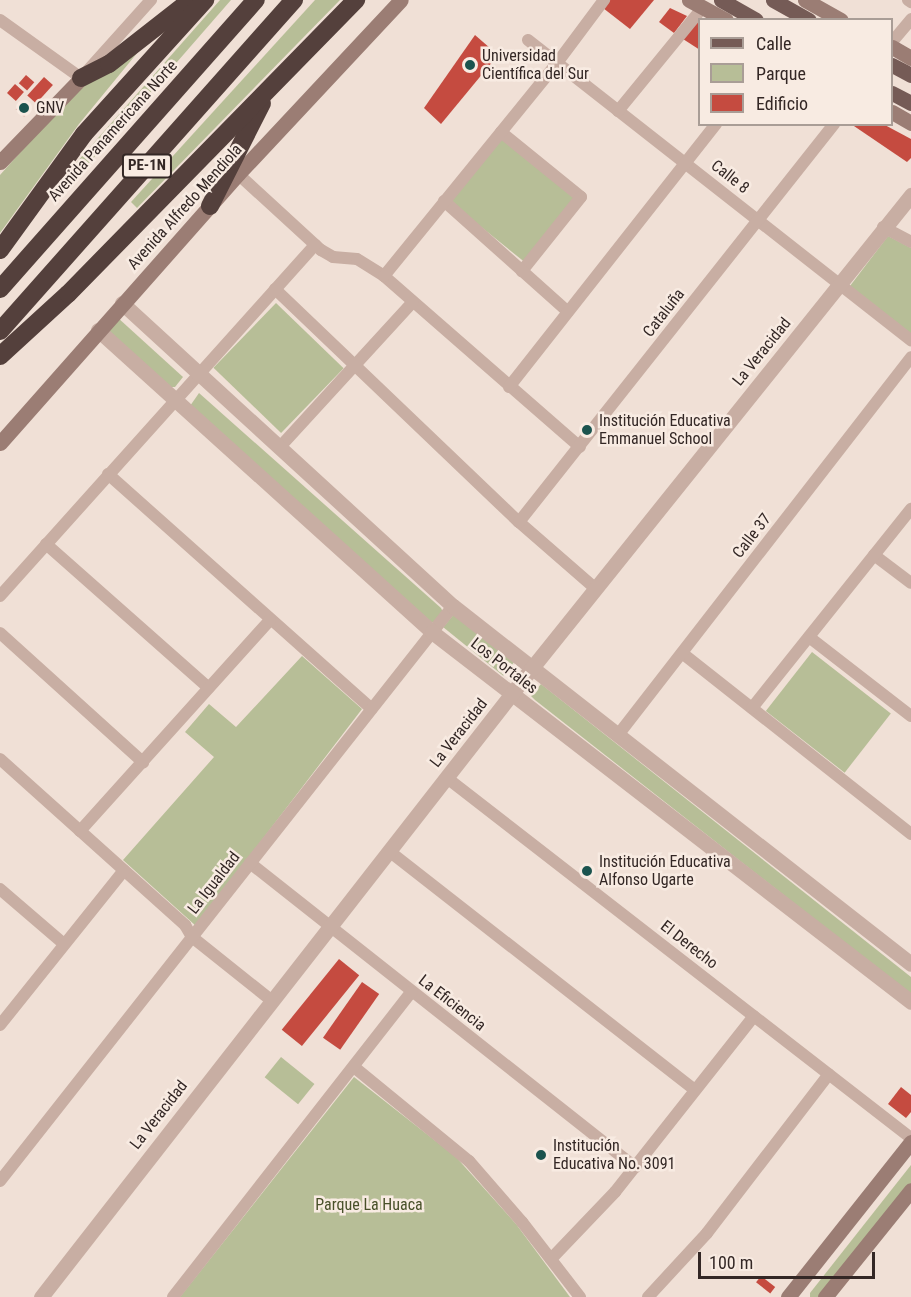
<!DOCTYPE html>
<meta charset="utf-8">
<style>
body{margin:0}
#map{position:relative;width:911px;height:1297px;overflow:hidden;background:#f0e0d6;font-family:"Roboto Condensed",sans-serif}
div>[style]{position:absolute}
[style*='--x']{left:calc(var(--x)*1px);top:calc(var(--y)*1px);width:calc(var(--w)*1px);rotate:calc(var(--a)*1deg)}
.green>*{inset:0;background:#b7be97;transform-origin:0 0}
.building>*{inset:0;background:#c54b40;transform-origin:0 0}
.minor>*{height:12px;margin:-6px;padding:0 6px;transform-origin:6px;border-radius:6px;background:#c8aea3}
.tertiary>*{height:15px;margin:-7.5px;padding:0 7.5px;transform-origin:7.5px;border-radius:7.5px;background:#c8aea3}
.secondary>*{height:15px;margin:-7.5px;padding:0 7.5px;transform-origin:7.5px;border-radius:7.5px;background:#9b7d74}
.primary>*{height:15px;margin:-7.5px;padding:0 7.5px;transform-origin:7.5px;border-radius:7.5px;background:#755b56}
.motorway>*{height:18px;margin:-9px;padding:0 9px;transform-origin:9px;border-radius:9px;background:#54403c}
.dots>*{width:16px;height:16px;translate:-50% -50%;box-sizing:border-box;border:3px solid #f8ebe2;border-radius:50%}
span{translate:-50% -50%;white-space:nowrap;text-align:center;line-height:1.15;-webkit-text-stroke:5px #f8ebe2;paint-order:stroke}
.shield-label span{padding:2px 4px;background:#f8ebe2;border:2px solid;border-radius:4px;-webkit-text-stroke-width:0}
.shield-label{font-size:15px;color:#332725;font-weight:700}
.poi-label{font-size:16px;color:#332725}
.left{translate:0 -50%;text-align:left}
.street-label{font-size:16px;color:#332725}
.park-label{font-size:16px;color:#485029}
.legend{position:absolute;left:698px;top:18px;width:195px;height:108px;box-sizing:border-box;background:#f8ebe2;border:2px solid #a99d96;margin:0;padding:8px 10px;list-style:none;font-size:18px;color:#332725}
.legend li{display:flex;align-items:center;gap:12px;height:30px}
.legend b{width:30px;border:2px solid #a99d96}
.scale{position:absolute;left:698px;top:1252px;width:177px;height:27px;box-sizing:border-box;border:3px solid #332725;border-top:0;padding-left:8px;font-size:18px;line-height:21px;white-space:nowrap;color:#332725;-webkit-text-stroke:4px #f8ebe2;paint-order:stroke}
</style>
<div id="map">
<div class="green">
<div style="clip-path:polygon(220px 0,231px 0,83px 170px,76px 163px)"></div>
<div style="clip-path:polygon(315px 0,340px 0,137px 208px,131px 202px)"></div>
<div style="clip-path:polygon(156px 30px,79px 124px,0 233px,0 175px,67px 100px)"></div>
<div style="left:502px;top:137px;width:97px;height:83px;rotate:39deg"></div>
<div style="clip-path:polygon(888px 236px,911px 248px,911px 334px,850px 286px)"></div>
<div style="left:276px;top:303px;width:94px;height:90px;rotate:44deg"></div>
<div style="clip-path:polygon(117px 317px,183px 377px,175px 387px,171px 387px,107px 330px)"></div>
<div style="clip-path:polygon(199px 393px,441px 608px,443px 612px,436px 622px,431px 622px,190px 406px)"></div>
<div style="left:454px;top:614px;width:77px;height:17px;rotate:39deg"></div>
<div style="left:812px;top:652px;width:100px;height:75px;rotate:38deg"></div>
<div style="clip-path:polygon(302px 656px,362px 709px,196px 926px,123px 860px,214px 757px,185px 732px,209px 704px,236px 727px)"></div>
<div style="clip-path:polygon(541px 684px,911px 977px,911px 995px,535px 700px,531px 696px)"></div>
<div style="left:281px;top:1057px;width:43px;height:26px;rotate:39deg"></div>
<div style="clip-path:polygon(354px 1077px,456px 1157px,516px 1224px,570px 1297px,180px 1297px)"></div>
<div style="clip-path:polygon(911px 1165px,911px 1185px,823px 1297px,810px 1297px,810px 1293px)"></div>
</div>
<div class="building">
<div style="clip-path:polygon(609px 0,654px 0,630px 29px,603px 8px)"></div>
<div style="clip-path:polygon(670px 8px,687px 16px,674px 33px,659px 22px)"></div>
<div style="clip-path:polygon(695px 20px,700px 23px,700px 50px,683px 39px)"></div>
<div style="clip-path:polygon(475px 35px,498px 55px,441px 124px,424px 108px)"></div>
<div style="left:26px;top:75px;width:11px;height:11px;rotate:41deg"></div>
<div style="left:44px;top:77px;width:12px;height:25px;rotate:42deg"></div>
<div style="left:15px;top:84px;width:12px;height:12px;rotate:42deg"></div>
<div style="left:23px;top:101px;width:11px;height:11px;rotate:41deg"></div>
<div style="clip-path:polygon(851px 124px,883px 124px,911px 139px,911px 158px,907px 162px)"></div>
<div style="left:339px;top:959px;width:26px;height:91px;rotate:39deg"></div>
<div style="left:362px;top:982px;width:21px;height:68px;rotate:35deg"></div>
<div style="clip-path:polygon(901px 1087px,911px 1095px,911px 1112px,906px 1118px,888px 1104px)"></div>
<div style="left:761px;top:1276px;width:18px;height:8px;rotate:38deg"></div>
</div>
<div class="minor">
<div style="--x:908;--y:0;--w:4;--a:34"></div>
<div style="--x:0;--y:20;--w:100;--a:35.6"></div>
<div style="--x:81;--y:78;--w:105;--a:-48.1"></div>
<div style="--x:528;--y:40;--w:487;--a:38.1"></div>
<div style="--x:892;--y:42;--w:30;--a:-50"></div>
<div style="--x:618;--y:111;--w:134;--a:-50.7"></div>
<div style="--x:501;--y:132;--w:103;--a:39.1"></div>
<div style="--x:581;--y:197;--w:95;--a:128.6"></div>
<div style="--x:238;--y:174;--w:113;--a:42.5"></div>
<div style="--x:321;--y:250;--w:14;--a:30"></div>
<div style="--x:333;--y:257;--w:24;--a:5"></div>
<div style="--x:357;--y:259;--w:32;--a:32"></div>
<div style="--x:384;--y:276;--w:260;--a:41.1"></div>
<div style="--x:444;--y:201;--w:166;--a:41.8"></div>
<div style="--x:883;--y:227;--w:32;--a:28"></div>
<div style="--x:384;--y:276;--w:274;--a:-50.9"></div>
<div style="--x:557;--y:63;--w:79;--a:-53.3"></div>
<div style="--x:275;--y:289;--w:337;--a:43.7"></div>
<div style="--x:519;--y:522;--w:102;--a:41"></div>
<div style="--x:509;--y:387;--w:335;--a:-51.8"></div>
<div style="--x:279;--y:448;--w:198;--a:-47.5"></div>
<div style="--x:108;--y:474;--w:353;--a:41.7"></div>
<div style="--x:519;--y:522;--w:508;--a:-51.64"></div>
<div style="--x:46;--y:544;--w:217;--a:41.5"></div>
<div style="--x:874;--y:555;--w:46;--a:37.1"></div>
<div style="--x:0;--y:596;--w:472;--a:-48.1"></div>
<div style="--x:0;--y:633;--w:193;--a:42.1"></div>
<div style="--x:809;--y:637;--w:129;--a:37.8"></div>
<div style="--x:682;--y:653;--w:292;--a:38.3"></div>
<div style="--x:752;--y:708;--w:255;--a:-51.4"></div>
<div style="--x:618;--y:735;--w:478;--a:-52.2"></div>
<div style="--x:0;--y:759;--w:249;--a:41.9"></div>
<div style="--x:185;--y:925;--w:14;--a:60"></div>
<div style="--x:192;--y:937;--w:101;--a:38.6"></div>
<div style="--x:447;--y:778;--w:587;--a:37.81"></div>
<div style="--x:80;--y:831;--w:284;--a:-48"></div>
<div style="--x:389;--y:851;--w:388;--a:38"></div>
<div style="--x:250;--y:863;--w:491;--a:38.3"></div>
<div style="--x:0;--y:889;--w:84;--a:40.7"></div>
<div style="--x:0;--y:1025;--w:198;--a:-51.3"></div>
<div style="--x:354;--y:1067;--w:149;--a:39.3"></div>
<div style="--x:469;--y:1161;--w:81;--a:49"></div>
<div style="--x:522;--y:1222;--w:95;--a:52.3"></div>
<div style="--x:0;--y:1181;--w:732;--a:-51.77"></div>
<div style="--x:551;--y:1259;--w:93;--a:-46.3"></div>
<div style="--x:615;--y:1192;--w:224;--a:-51.7"></div>
<div style="--x:173;--y:1297;--w:387;--a:-52"></div>
<div style="--x:648;--y:1297;--w:87;--a:-47.3"></div>
<div style="--x:707;--y:1233;--w:200;--a:-52.5"></div>
</div>
<div class="tertiary">
<div style="--x:122;--y:303;--w:449;--a:42.5"></div>
<div style="--x:453;--y:606;--w:581;--a:38.01"></div>
<div style="--x:98;--y:330;--w:450;--a:42.1"></div>
<div style="--x:432;--y:632;--w:605;--a:37.68"></div>
<div style="--x:41;--y:1297;--w:797;--a:-52.04"></div>
<div style="--x:531;--y:669;--w:608;--a:-51.28"></div>
</div>
<div class="secondary">
<div style="--x:689;--y:0;--w:42;--a:28.4"></div>
<div style="--x:805;--y:0;--w:41;--a:29.1"></div>
<div style="--x:892;--y:47;--w:22;--a:30"></div>
<div style="--x:892;--y:112;--w:22;--a:30"></div>
<div style="--x:0;--y:162;--w:117;--a:-46"></div>
<div style="--x:0;--y:443;--w:359;--a:-48.5"></div>
<div style="--x:238;--y:174;--w:238;--a:-46.9"></div>
<div style="--x:788;--y:1297;--w:198;--a:-51.6"></div>
<div style="--x:825;--y:1297;--w:137;--a:-51.2"></div>
</div>
<div class="primary">
<div style="--x:721;--y:0;--w:40;--a:29.7"></div>
<div style="--x:773;--y:0;--w:41;--a:29.1"></div>
<div style="--x:892;--y:65;--w:21;--a:28"></div>
<div style="--x:892;--y:93;--w:21;--a:28"></div>
</div>
<div class="motorway">
<div style="--x:81;--y:78;--w:31;--a:-27"></div>
<div style="--x:109;--y:64;--w:104;--a:-38"></div>
<div style="--x:210;--y:206;--w:115;--a:-63.2"></div>
<div style="--x:0;--y:250;--w:143;--a:-54.1"></div>
<div style="--x:84;--y:134;--w:181;--a:-47.9"></div>
<div style="--x:0;--y:289;--w:386;--a:-48.5"></div>
<div style="--x:0;--y:331;--w:443;--a:-48.4"></div>
<div style="--x:0;--y:356;--w:92;--a:-42.4"></div>
<div style="--x:68;--y:294;--w:412;--a:-45.6"></div>
</div>
<div class="dots">
<div style="left:470px;top:65px;background:#1b534e"></div>
<div style="left:24px;top:108px;background:#1b534e"></div>
<div style="left:587px;top:430px;background:#1b534e"></div>
<div style="left:587px;top:871px;background:#1b534e"></div>
<div style="left:541px;top:1155px;background:#1b534e"></div>
</div>
<div class="shield-label">
<span style="left:147px;top:166px">PE-1N</span>
</div>
<div class="poi-label">
<span class="left" style="left:482px;top:65px">Universidad<br>Científica del Sur</span>
<span class="left" style="left:36px;top:108px">GNV</span>
<span class="left" style="left:599px;top:430px">Institución Educativa<br>Emmanuel School</span>
<span class="left" style="left:599px;top:871px">Institución Educativa<br>Alfonso Ugarte</span>
<span class="left" style="left:553px;top:1155px">Institución<br>Educativa No. 3091</span>
</div>
<div class="street-label">
<span style="left:113px;top:131px;rotate:-48deg">Avenida Panamericana Norte</span>
<span style="left:730px;top:177px;rotate:38deg">Calle 8</span>
<span style="left:185px;top:207px;rotate:-48deg">Avenida Alfredo Mendiola</span>
<span style="left:664px;top:313px;rotate:-52deg">Cataluña</span>
<span style="left:762px;top:352px;rotate:-51deg">La Veracidad</span>
<span style="left:752px;top:536px;rotate:-52deg">Calle 37</span>
<span style="left:504px;top:666px;rotate:38deg">Los Portales</span>
<span style="left:459px;top:733px;rotate:-52deg">La Veracidad</span>
<span style="left:214px;top:883px;rotate:-52deg">La Igualdad</span>
<span style="left:689px;top:945px;rotate:38deg">El Derecho</span>
<span style="left:452px;top:1003px;rotate:38deg">La Eficiencia</span>
<span style="left:159px;top:1115px;rotate:-52deg">La Veracidad</span>
</div>
<div class="park-label">
<span style="left:369px;top:1205px">Parque La Huaca</span>
</div>
<ul class="legend">
<li><b style="height:8px;background:#755b56"></b>Calle</li>
<li><b style="height:16px;background:#b7be97"></b>Parque</li>
<li><b style="height:16px;background:#c54b40"></b>Edificio</li>
</ul>
<div class="scale">100 m</div>
</div>
